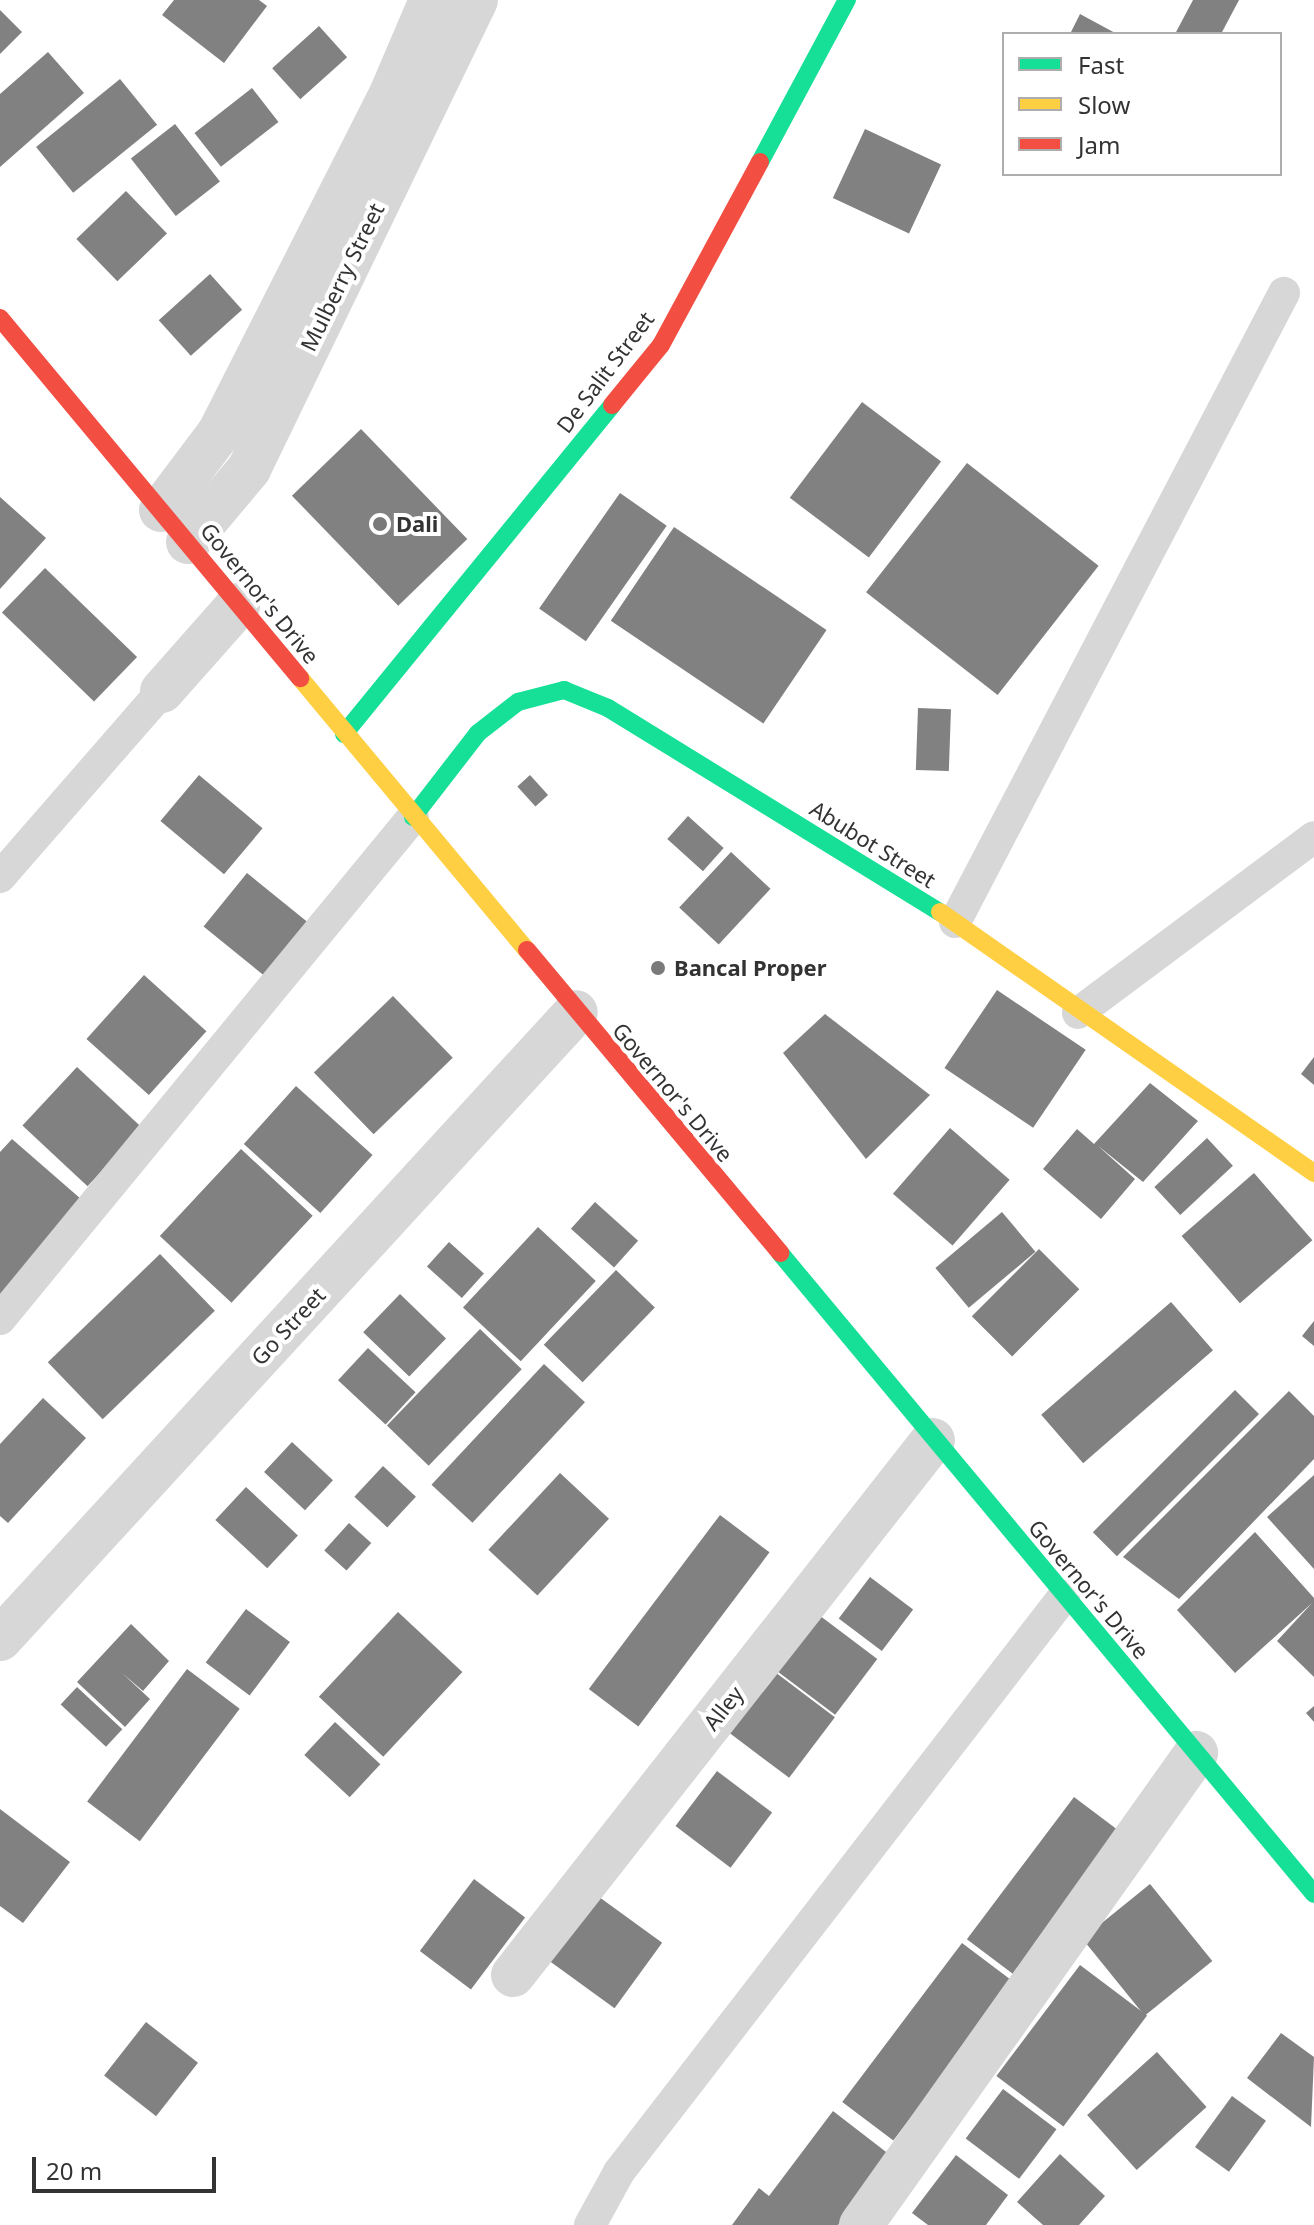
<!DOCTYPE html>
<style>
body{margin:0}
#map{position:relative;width:1314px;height:2225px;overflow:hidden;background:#fff;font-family:"Noto Sans",sans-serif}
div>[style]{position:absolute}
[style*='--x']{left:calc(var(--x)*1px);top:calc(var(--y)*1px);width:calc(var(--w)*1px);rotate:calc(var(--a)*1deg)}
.building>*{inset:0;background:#818181;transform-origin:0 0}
.lane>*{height:32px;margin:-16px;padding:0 16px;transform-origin:16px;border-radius:16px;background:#d7d7d7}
.street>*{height:44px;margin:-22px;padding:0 22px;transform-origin:22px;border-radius:22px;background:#d7d7d7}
.fast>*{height:18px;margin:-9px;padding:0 9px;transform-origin:9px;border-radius:9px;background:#16e098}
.slow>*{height:18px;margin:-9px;padding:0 9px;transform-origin:9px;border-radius:9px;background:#ffcf43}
.jam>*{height:18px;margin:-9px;padding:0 9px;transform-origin:9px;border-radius:9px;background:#f24e42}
.dots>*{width:22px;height:22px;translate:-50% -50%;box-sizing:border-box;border:4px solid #fff;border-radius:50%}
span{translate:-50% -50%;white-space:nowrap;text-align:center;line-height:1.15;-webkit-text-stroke:8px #fff;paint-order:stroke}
.street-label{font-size:22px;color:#333}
.poi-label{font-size:22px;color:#333;font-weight:700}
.left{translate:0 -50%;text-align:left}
.legend{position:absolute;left:1002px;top:32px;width:280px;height:144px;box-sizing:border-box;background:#fff;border:2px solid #adadad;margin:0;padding:10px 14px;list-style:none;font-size:24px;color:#333}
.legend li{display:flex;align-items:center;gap:16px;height:40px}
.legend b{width:40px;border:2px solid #adadad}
.scale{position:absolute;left:32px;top:2157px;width:184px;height:36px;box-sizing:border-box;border:4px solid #333;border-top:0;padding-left:10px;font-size:24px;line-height:28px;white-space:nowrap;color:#333;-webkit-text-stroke:6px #fff;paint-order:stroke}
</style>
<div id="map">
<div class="building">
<div style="clip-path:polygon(174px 0,259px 0,267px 6px,224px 63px,162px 15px)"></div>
<div style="clip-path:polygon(1193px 0,1239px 0,1221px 34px,1175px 34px)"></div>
<div style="clip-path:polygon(0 10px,22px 32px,0 54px)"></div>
<div style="clip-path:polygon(1080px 14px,1117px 34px,1070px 34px)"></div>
<div style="left:319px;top:26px;width:42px;height:63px;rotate:48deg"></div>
<div style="clip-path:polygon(48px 52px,84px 93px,0 167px,0 94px)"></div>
<div style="left:120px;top:79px;width:59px;height:108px;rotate:51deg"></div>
<div style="left:252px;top:88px;width:43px;height:73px;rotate:52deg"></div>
<div style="left:175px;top:124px;width:73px;height:56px;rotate:52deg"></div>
<div style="left:865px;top:129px;width:84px;height:76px;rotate:25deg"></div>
<div style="left:126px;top:191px;width:59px;height:69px;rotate:46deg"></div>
<div style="left:210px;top:274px;width:48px;height:69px;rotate:48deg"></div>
<div style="left:862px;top:402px;width:99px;height:120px;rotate:37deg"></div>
<div style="left:361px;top:429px;width:153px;height:96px;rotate:46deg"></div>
<div style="left:967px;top:463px;width:167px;height:164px;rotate:38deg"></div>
<div style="left:620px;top:493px;width:57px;height:141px;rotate:35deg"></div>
<div style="clip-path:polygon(0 497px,46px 538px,0 589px)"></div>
<div style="left:674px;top:527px;width:184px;height:113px;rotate:34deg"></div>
<div style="left:45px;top:568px;width:128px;height:62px;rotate:44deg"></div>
<div style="left:918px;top:708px;width:33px;height:62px;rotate:2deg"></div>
<div style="left:199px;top:775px;width:83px;height:60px;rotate:40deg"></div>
<div style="left:530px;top:775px;width:27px;height:17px;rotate:48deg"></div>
<div style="left:688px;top:816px;width:48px;height:31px;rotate:42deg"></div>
<div style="left:731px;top:852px;width:54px;height:76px;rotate:43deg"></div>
<div style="left:247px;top:873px;width:83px;height:69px;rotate:39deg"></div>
<div style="left:144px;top:975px;width:84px;height:86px;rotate:42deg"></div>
<div style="left:997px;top:990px;width:107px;height:94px;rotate:34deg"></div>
<div style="left:393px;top:996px;width:86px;height:110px;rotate:46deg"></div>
<div style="clip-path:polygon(825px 1014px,930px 1095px,866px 1159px,783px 1053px)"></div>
<div style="clip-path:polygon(1314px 1057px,1314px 1085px,1301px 1074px)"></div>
<div style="left:77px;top:1067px;width:89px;height:80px;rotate:43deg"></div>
<div style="clip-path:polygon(1150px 1083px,1198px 1121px,1143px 1182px,1097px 1145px,1135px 1179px,1101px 1219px,1043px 1169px,1077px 1129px,1094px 1144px)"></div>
<div style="left:296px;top:1086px;width:103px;height:78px;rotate:42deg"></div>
<div style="left:950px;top:1128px;width:79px;height:87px;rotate:41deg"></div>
<div style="left:1207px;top:1138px;width:38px;height:72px;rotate:47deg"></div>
<div style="clip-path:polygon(12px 1139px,89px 1206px,0 1308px,0 1152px)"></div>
<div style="left:241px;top:1149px;width:98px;height:119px;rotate:43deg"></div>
<div style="left:1254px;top:1173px;width:89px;height:96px;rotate:49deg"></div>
<div style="left:595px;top:1202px;width:58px;height:36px;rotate:42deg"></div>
<div style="left:1002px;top:1212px;width:52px;height:87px;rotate:50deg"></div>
<div style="left:538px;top:1227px;width:79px;height:110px;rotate:43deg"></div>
<div style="left:449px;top:1242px;width:47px;height:33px;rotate:42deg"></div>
<div style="left:1039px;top:1249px;width:57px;height:95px;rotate:45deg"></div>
<div style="left:160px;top:1254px;width:79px;height:156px;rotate:46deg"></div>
<div style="left:616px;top:1270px;width:54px;height:104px;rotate:44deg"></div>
<div style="left:400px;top:1294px;width:64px;height:53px;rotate:44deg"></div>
<div style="left:1171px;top:1302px;width:64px;height:172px;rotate:49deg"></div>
<div style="clip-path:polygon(1314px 1321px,1314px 1346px,1302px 1336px)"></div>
<div style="left:480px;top:1329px;width:58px;height:134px;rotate:44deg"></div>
<div style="left:368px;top:1348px;width:65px;height:44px;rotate:43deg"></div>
<div style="left:544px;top:1364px;width:56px;height:165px;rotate:43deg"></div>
<div style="left:1235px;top:1390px;width:34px;height:201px;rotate:45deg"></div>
<div style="clip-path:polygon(1289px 1391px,1314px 1416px,1314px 1459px,1179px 1599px,1123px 1557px)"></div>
<div style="clip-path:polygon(43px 1398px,86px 1438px,8px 1523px,0 1516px,0 1444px)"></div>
<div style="left:292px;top:1442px;width:56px;height:41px;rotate:43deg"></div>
<div style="left:383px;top:1466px;width:45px;height:42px;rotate:43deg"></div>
<div style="left:560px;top:1473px;width:67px;height:105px;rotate:43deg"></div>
<div style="clip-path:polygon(1314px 1475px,1314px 1569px,1267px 1517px)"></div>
<div style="left:246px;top:1487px;width:71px;height:45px;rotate:43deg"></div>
<div style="left:720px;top:1515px;width:62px;height:218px;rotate:37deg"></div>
<div style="left:349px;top:1523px;width:30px;height:37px;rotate:42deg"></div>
<div style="clip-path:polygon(1255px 1532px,1314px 1598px,1314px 1677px,1277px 1641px,1312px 1603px,1235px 1673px,1177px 1610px)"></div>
<div style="left:870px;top:1577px;width:54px;height:52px;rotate:37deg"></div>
<div style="left:246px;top:1609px;width:55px;height:67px;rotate:37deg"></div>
<div style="left:811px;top:1609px;width:83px;height:70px;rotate:37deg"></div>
<div style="left:398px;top:1612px;width:88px;height:116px;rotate:43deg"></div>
<div style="clip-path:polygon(131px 1624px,169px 1661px,143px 1691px,122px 1673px,150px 1699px,125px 1727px,77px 1682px)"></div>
<div style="left:767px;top:1666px;width:85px;height:76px;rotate:37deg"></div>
<div style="left:187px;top:1669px;width:66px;height:166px;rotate:37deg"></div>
<div style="left:77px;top:1687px;width:62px;height:24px;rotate:43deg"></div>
<div style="clip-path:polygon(1314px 1706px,1314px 1722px,1306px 1713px)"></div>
<div style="left:335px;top:1722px;width:62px;height:45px;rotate:43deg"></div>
<div style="left:717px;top:1771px;width:69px;height:69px;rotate:37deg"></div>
<div style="left:1074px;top:1797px;width:67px;height:178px;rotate:37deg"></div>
<div style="clip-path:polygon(0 1809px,70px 1862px,23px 1923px,0 1906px)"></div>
<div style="left:474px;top:1879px;width:64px;height:90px;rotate:37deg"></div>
<div style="left:1150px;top:1884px;width:99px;height:87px;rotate:51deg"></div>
<div style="left:595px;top:1894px;width:83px;height:81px;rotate:36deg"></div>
<div style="left:962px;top:1943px;width:64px;height:199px;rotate:37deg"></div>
<div style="left:1080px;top:1965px;width:84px;height:139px;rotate:37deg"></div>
<div style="left:146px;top:2022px;width:66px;height:68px;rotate:38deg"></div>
<div style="clip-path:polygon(1281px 2033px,1314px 2057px,1311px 2127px,1247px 2078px)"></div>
<div style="left:1157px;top:2052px;width:74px;height:94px;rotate:48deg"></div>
<div style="left:1003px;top:2089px;width:67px;height:62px;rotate:37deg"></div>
<div style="left:1232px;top:2096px;width:42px;height:63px;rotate:36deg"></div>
<div style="clip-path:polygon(833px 2111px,890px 2155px,838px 2225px,732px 2225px,759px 2188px,769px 2196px)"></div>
<div style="clip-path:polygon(1060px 2154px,1105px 2196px,1079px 2225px,1043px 2225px,1017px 2202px)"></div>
<div style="clip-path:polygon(956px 2155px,1008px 2195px,986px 2225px,928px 2225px,912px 2213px)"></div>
</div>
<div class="lane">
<div style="--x:0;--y:877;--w:247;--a:-48.9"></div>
<div style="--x:955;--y:922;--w:710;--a:-62.39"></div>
<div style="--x:1078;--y:1013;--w:294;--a:-36.7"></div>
<div style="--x:0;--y:1319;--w:650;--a:-50.56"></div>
<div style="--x:590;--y:2225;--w:60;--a:-61.3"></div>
<div style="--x:619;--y:2172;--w:728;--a:-52.31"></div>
</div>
<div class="street">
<div style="--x:161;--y:510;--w:96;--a:-53"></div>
<div style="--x:219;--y:433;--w:380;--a:-63.1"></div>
<div style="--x:391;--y:94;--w:102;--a:-66.9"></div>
<div style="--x:188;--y:542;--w:95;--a:-50.1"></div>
<div style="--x:249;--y:469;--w:521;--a:-64.17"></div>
<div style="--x:162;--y:691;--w:115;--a:-48.5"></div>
<div style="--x:0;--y:1639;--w:851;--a:-47.43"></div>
<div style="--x:513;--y:1975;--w:680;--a:-51.87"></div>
<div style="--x:861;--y:2225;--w:579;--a:-54.63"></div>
</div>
<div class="fast">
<div style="--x:760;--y:162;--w:184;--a:-61.8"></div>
<div style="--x:344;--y:734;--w:424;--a:-50.8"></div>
<div style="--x:413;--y:817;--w:106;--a:-52.3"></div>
<div style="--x:478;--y:733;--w:51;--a:-37.8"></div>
<div style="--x:518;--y:702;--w:48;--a:-14.6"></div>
<div style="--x:564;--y:690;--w:48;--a:22.2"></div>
<div style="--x:608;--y:708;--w:390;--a:31.6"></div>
<div style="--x:780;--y:1253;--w:834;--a:50.2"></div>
</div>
<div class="slow">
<div style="--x:300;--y:678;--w:354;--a:50.2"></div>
<div style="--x:940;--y:912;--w:456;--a:34.9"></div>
</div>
<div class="jam">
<div style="--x:0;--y:318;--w:469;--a:50.2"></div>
<div style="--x:612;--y:405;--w:77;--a:-50.8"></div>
<div style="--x:661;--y:345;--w:208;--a:-61.6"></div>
<div style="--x:527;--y:950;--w:395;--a:50.1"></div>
</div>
<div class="dots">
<div style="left:380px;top:524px;background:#7a7a7a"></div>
<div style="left:658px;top:968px;background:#7a7a7a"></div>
</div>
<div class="street-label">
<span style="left:342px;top:277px;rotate:-64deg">Mulberry Street</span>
<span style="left:605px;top:372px;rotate:-53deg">De Salit Street</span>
<span style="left:260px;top:593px;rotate:51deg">Governor's Drive</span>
<span style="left:873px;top:844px;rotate:32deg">Abubot Street</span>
<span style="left:673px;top:1092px;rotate:50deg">Governor's Drive</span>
<span style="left:288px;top:1326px;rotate:-47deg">Go Street</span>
<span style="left:1089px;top:1589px;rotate:50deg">Governor's Drive</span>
<span style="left:723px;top:1708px;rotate:-52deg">Alley</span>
</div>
<div class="poi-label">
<span class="left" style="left:396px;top:524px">Dali</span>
<span class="left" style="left:674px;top:968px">Bancal Proper</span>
</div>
<ul class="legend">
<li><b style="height:10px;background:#16e098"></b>Fast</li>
<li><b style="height:10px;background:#ffcf43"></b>Slow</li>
<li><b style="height:10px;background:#f24e42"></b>Jam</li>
</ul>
<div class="scale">20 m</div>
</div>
